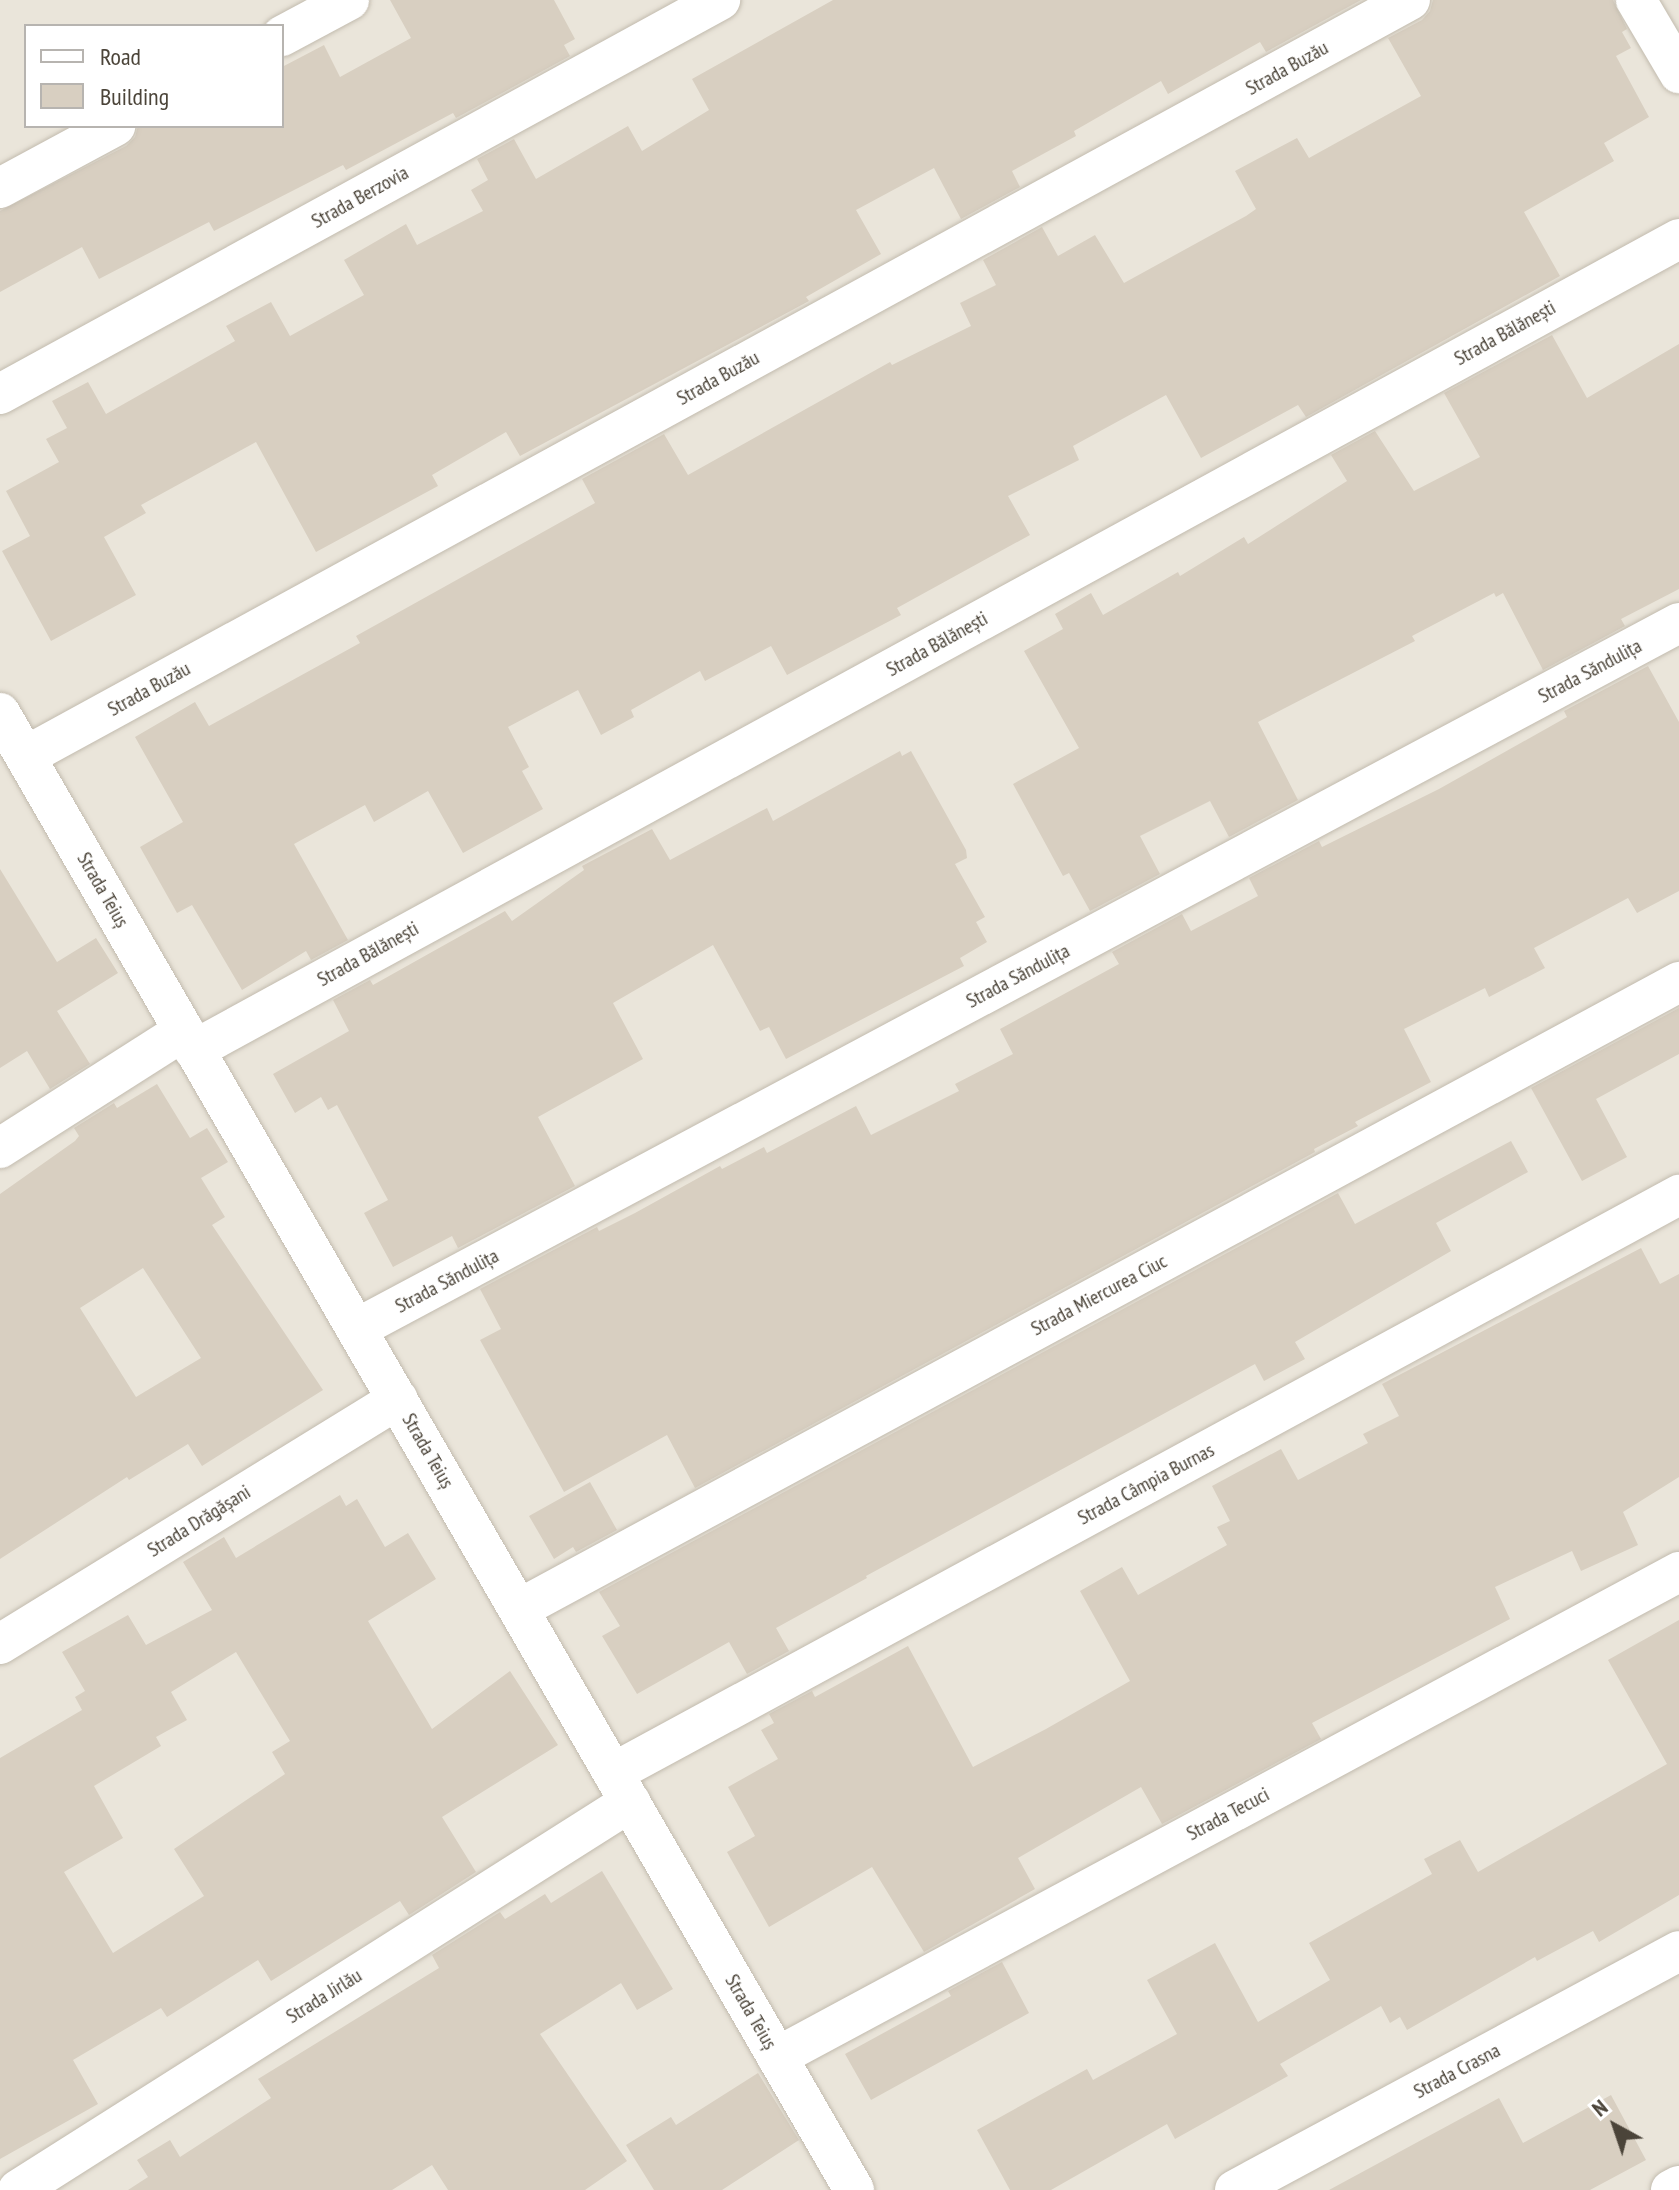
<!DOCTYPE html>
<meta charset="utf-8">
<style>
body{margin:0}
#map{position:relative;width:1679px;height:2190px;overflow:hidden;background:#f6f3ec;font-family:"PT Sans Narrow",sans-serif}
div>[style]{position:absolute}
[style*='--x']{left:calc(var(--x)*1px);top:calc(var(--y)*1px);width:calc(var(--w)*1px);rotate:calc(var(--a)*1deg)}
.residential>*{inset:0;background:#eae5da}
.building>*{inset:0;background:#d8cfc1}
.roads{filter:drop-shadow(0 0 2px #c2bbae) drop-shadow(0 0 2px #c2bbae)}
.street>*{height:40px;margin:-20px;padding:0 20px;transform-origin:20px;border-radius:20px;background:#fff}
span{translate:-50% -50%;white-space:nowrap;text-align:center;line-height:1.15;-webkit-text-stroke:8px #fff;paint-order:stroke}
.street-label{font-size:20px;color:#4b4439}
.legend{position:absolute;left:24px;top:24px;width:260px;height:104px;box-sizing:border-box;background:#fff;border:2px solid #b7b4b0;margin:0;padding:10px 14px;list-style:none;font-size:24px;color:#4b4439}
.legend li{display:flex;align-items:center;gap:16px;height:40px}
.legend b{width:40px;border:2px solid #b7b4b0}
.north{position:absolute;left:1575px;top:2086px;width:80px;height:80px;-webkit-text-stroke:6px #fff;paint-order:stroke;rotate:320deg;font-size:22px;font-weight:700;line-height:32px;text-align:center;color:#4b4439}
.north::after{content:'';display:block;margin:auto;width:28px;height:36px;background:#4b4439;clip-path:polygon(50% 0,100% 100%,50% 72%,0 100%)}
</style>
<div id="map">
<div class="residential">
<div style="clip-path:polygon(evenodd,0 0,1679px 0,1679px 2190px,0 2190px,0 0,26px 26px,282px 26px,282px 126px,26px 126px,26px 26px)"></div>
</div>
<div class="building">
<div style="clip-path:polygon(390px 0,554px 0,575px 39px,564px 45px,570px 56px,456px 118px,453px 113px,346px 170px,343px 165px,214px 231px,209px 222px,99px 279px,82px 247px,0 292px,0 211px,126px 146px,135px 137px,138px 126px,282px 126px,282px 67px,324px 45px,340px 77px,411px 38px)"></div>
<div style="clip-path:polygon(833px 0,1361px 0,1266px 52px,1260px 42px,1168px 94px,1161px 81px,1074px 131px,1076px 136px,1012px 171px,1020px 187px,961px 219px,934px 168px,856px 210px,881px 254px,806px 297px,809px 301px,520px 456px,506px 432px,432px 475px,438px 486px,316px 552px,256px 442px,141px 505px,146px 513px,104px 537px,136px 595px,51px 641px,2px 551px,30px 536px,6px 491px,59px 462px,46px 439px,67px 428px,52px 401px,88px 382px,106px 414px,235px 341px,226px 326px,271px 302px,290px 336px,364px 295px,344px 260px,406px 224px,417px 245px,483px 211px,471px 190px,488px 180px,477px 159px,514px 139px,536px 179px,628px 126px,642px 151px,709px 110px,692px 79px)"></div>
<div style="clip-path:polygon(1433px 0,1613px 0,1627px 29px,1622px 32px,1631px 48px,1616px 56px,1649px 117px,1604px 143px,1614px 161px,1524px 212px,1560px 276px,1306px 417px,1298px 405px,1201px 458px,1166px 395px,1073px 446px,1079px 460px,1008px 496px,1030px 535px,897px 608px,901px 615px,787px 675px,771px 646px,705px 681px,700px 671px,631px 710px,634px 717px,601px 735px,578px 690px,508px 727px,529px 767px,522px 771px,543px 809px,463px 853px,428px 791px,374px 822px,365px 805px,294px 844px,348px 940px,311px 960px,306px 951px,242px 990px,192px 905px,177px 913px,140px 847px,183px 822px,135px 737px,195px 702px,209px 726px,360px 643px,356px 636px,595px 503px,582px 479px,664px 434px,688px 475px,890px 362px,892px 365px,971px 326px,960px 303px,996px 285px,983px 260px,1042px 227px,1058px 256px,1095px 235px,1124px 283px,1246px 216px,1256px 209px,1235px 171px,1297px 138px,1309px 158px,1421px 96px,1388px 38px,1422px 20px,1430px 11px)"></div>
<div style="clip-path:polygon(1552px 335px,1587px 398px,1679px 344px,1679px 589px,1621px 619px,1625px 626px,1543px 670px,1503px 593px,1496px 597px,1494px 593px,1412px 636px,1415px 641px,1258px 722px,1298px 800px,1229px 837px,1210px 801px,1140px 836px,1160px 874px,1090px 911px,1069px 873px,1063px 876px,1013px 784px,1079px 748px,1024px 651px,1063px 629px,1055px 614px,1091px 593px,1103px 615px,1178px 572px,1180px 576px,1244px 537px,1248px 544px,1347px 481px,1331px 455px,1375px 431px,1414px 491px,1480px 457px,1444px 393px)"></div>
<div style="clip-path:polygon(1648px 666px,1679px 722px,1679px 891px,1637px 913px,1628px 898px,1534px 948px,1545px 968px,1489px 997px,1485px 988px,1404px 1029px,1431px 1082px,1355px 1122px,1358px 1126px,1314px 1149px,1315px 1152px,695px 1488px,667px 1435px,564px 1492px,480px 1340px,501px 1329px,480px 1289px,597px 1227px,599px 1231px,635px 1213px,720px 1166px,722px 1169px,764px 1147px,767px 1153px,856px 1106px,871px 1135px,959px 1091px,955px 1084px,1013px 1054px,1000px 1029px,1119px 964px,1112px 952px,1182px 914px,1191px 931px,1258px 896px,1249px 878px,1319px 841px,1322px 847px,1439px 789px,1567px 717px,1564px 711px)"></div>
<div style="clip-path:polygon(900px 751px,902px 756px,911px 751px,966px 850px,967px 858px,955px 864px,985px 917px,976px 922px,987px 942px,960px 958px,964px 966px,786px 1059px,769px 1027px,760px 1031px,713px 945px,613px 1003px,643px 1059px,538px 1117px,575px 1186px,458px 1248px,452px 1236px,393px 1267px,364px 1213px,388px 1200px,337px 1105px,328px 1110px,321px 1097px,295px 1113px,273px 1074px,349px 1031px,333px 1000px,370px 980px,373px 985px,505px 911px,512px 921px,584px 870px,582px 866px,652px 829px,670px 860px,767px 808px,773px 821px)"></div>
<div style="clip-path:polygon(0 869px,57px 962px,96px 938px,118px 973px,57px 1011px,90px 1064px,50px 1089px,27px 1051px,0 1068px)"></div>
<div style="clip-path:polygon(1679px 1008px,1679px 1054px,1596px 1099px,1627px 1157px,1582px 1181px,1531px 1088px)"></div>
<div style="clip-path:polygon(evenodd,157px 1084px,190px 1138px,207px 1128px,228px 1162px,201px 1178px,225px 1217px,212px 1225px,323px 1390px,202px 1466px,188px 1444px,129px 1480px,127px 1477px,0 1559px,0 1194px,75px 1141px,79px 1136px,74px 1128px,114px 1103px,117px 1108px,157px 1084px,143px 1268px,201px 1358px,136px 1397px,80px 1308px,143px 1268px)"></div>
<div style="clip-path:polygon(1511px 1141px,1528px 1172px,1436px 1223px,1451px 1251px,1295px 1342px,1305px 1359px,1264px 1381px,1255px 1364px,866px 1576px,867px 1578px,776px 1628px,789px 1651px,747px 1674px,729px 1642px,637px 1694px,602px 1636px,620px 1626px,599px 1592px,1338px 1193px,1355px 1224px)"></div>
<div style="clip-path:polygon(1641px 1248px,1660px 1284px,1679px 1274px,1679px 1477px,1623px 1512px,1638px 1545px,1581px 1571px,1572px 1551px,1495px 1587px,1510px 1619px,1312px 1723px,1321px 1739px,1162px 1824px,1141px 1787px,1018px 1858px,1035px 1889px,924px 1952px,872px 1867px,769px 1927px,727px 1852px,755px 1836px,728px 1787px,778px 1759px,761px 1730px,774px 1723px,769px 1714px,812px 1691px,815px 1697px,908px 1646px,973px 1767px,1046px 1729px,1130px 1681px,1080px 1591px,1122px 1567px,1138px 1595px,1227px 1545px,1217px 1527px,1230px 1521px,1212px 1486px,1281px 1449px,1298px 1480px,1368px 1443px,1363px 1434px,1399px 1416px,1382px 1384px)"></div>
<div style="clip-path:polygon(590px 1482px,617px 1530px,576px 1552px,573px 1547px,554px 1559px,529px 1516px)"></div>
<div style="clip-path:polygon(evenodd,340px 1495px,346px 1506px,357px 1499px,385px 1547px,408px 1533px,436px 1579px,368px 1621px,432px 1729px,510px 1671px,558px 1745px,442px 1817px,476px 1872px,409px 1915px,400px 1901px,271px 1981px,258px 1960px,167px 2017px,161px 2008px,73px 2060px,98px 2104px,0 2159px,0 1758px,82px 1710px,75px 1697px,85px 1691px,62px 1652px,128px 1615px,146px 1645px,212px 1610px,183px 1562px,224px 1537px,236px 1558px,340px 1495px,236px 1652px,290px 1741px,272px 1752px,285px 1774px,174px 1849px,204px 1896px,113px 1953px,64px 1872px,123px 1838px,94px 1786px,161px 1746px,156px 1737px,187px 1720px,171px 1692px,236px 1652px)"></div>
<div style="clip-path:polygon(1679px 1620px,1679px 1895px,1599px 1942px,1593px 1931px,1537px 1961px,1535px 1957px,1407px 2030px,1400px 2017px,1390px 2023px,1381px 2006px,1280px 2064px,1288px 2076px,1175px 2139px,1167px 2124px,1051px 2190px,1010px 2190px,977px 2130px,1087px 2069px,1093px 2080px,1177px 2034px,1147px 1980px,1215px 1943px,1258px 2022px,1330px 1980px,1309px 1943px,1432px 1874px,1424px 1859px,1460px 1840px,1478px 1872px,1667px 1764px,1608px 1660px)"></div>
<div style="clip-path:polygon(602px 1871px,673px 1989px,637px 2010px,621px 1983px,540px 2034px,627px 2161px,585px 2190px,448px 2190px,432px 2165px,392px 2190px,128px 2190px,148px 2177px,137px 2160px,170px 2140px,180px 2157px,271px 2098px,258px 2079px,439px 1968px,432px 1955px,500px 1912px,505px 1919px,545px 1894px,551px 1903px)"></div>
<div style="clip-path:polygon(1002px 1962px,1029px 2013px,871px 2100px,845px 2054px,951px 1996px,948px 1991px)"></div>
<div style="clip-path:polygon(758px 2073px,799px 2140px,722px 2190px,654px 2190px,626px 2145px,671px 2117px,676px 2125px)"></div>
<div style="clip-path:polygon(1611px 2095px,1646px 2160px,1590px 2190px,1329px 2190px,1499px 2098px,1523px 2143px)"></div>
</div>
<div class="roads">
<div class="street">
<div style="--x:1636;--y:0;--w:85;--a:59.5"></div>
<div style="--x:282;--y:36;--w:76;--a:-28.2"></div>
<div style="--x:0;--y:188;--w:131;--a:-28.3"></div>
<div style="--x:0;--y:394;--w:821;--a:-28.69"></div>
<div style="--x:0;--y:713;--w:1706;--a:59.96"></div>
<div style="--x:26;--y:756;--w:1577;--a:-28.65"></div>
<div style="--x:194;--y:1050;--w:1692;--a:-28.64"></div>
<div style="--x:0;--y:1148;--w:218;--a:-32.5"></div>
<div style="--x:358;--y:1328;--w:1497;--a:-28.09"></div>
<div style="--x:519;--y:1609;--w:1319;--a:-28.39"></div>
<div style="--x:0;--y:1644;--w:467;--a:-31.6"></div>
<div style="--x:613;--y:1773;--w:1213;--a:-28.47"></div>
<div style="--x:777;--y:2057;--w:1024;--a:-28.27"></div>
<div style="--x:18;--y:2190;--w:725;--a:-32.37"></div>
<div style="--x:1235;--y:2190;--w:504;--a:-28.29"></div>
<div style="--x:1671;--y:2190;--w:9;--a:-27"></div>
</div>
</div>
<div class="street-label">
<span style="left:1287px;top:68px;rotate:-29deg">Strada Buzău</span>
<span style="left:360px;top:197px;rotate:-29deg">Strada Berzovia</span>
<span style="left:1505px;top:333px;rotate:-29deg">Strada Bălănești</span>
<span style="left:718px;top:378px;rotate:-29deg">Strada Buzău</span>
<span style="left:937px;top:644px;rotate:-29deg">Strada Bălănești</span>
<span style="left:1590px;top:671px;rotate:-28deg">Strada Săndulița</span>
<span style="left:149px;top:689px;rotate:-29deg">Strada Buzău</span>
<span style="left:103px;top:890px;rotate:60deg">Strada Teiuș</span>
<span style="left:368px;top:954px;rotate:-29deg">Strada Bălănești</span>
<span style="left:1018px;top:976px;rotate:-28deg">Strada Săndulița</span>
<span style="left:447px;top:1281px;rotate:-28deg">Strada Săndulița</span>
<span style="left:1099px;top:1295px;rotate:-28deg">Strada Miercurea Ciuc</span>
<span style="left:428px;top:1451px;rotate:60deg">Strada Teiuș</span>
<span style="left:1146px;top:1484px;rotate:-28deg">Strada Câmpia Burnas</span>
<span style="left:199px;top:1521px;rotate:-32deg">Strada Drăgășani</span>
<span style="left:1228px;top:1814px;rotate:-28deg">Strada Tecuci</span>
<span style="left:324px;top:1996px;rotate:-32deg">Strada Jirlău</span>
<span style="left:751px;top:2012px;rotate:60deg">Strada Teiuș</span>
<span style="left:1457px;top:2071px;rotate:-28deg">Strada Crasna</span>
</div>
<ul class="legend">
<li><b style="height:10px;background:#fff"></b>Road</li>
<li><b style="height:22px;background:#d8cfc1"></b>Building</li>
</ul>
<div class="north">N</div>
</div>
